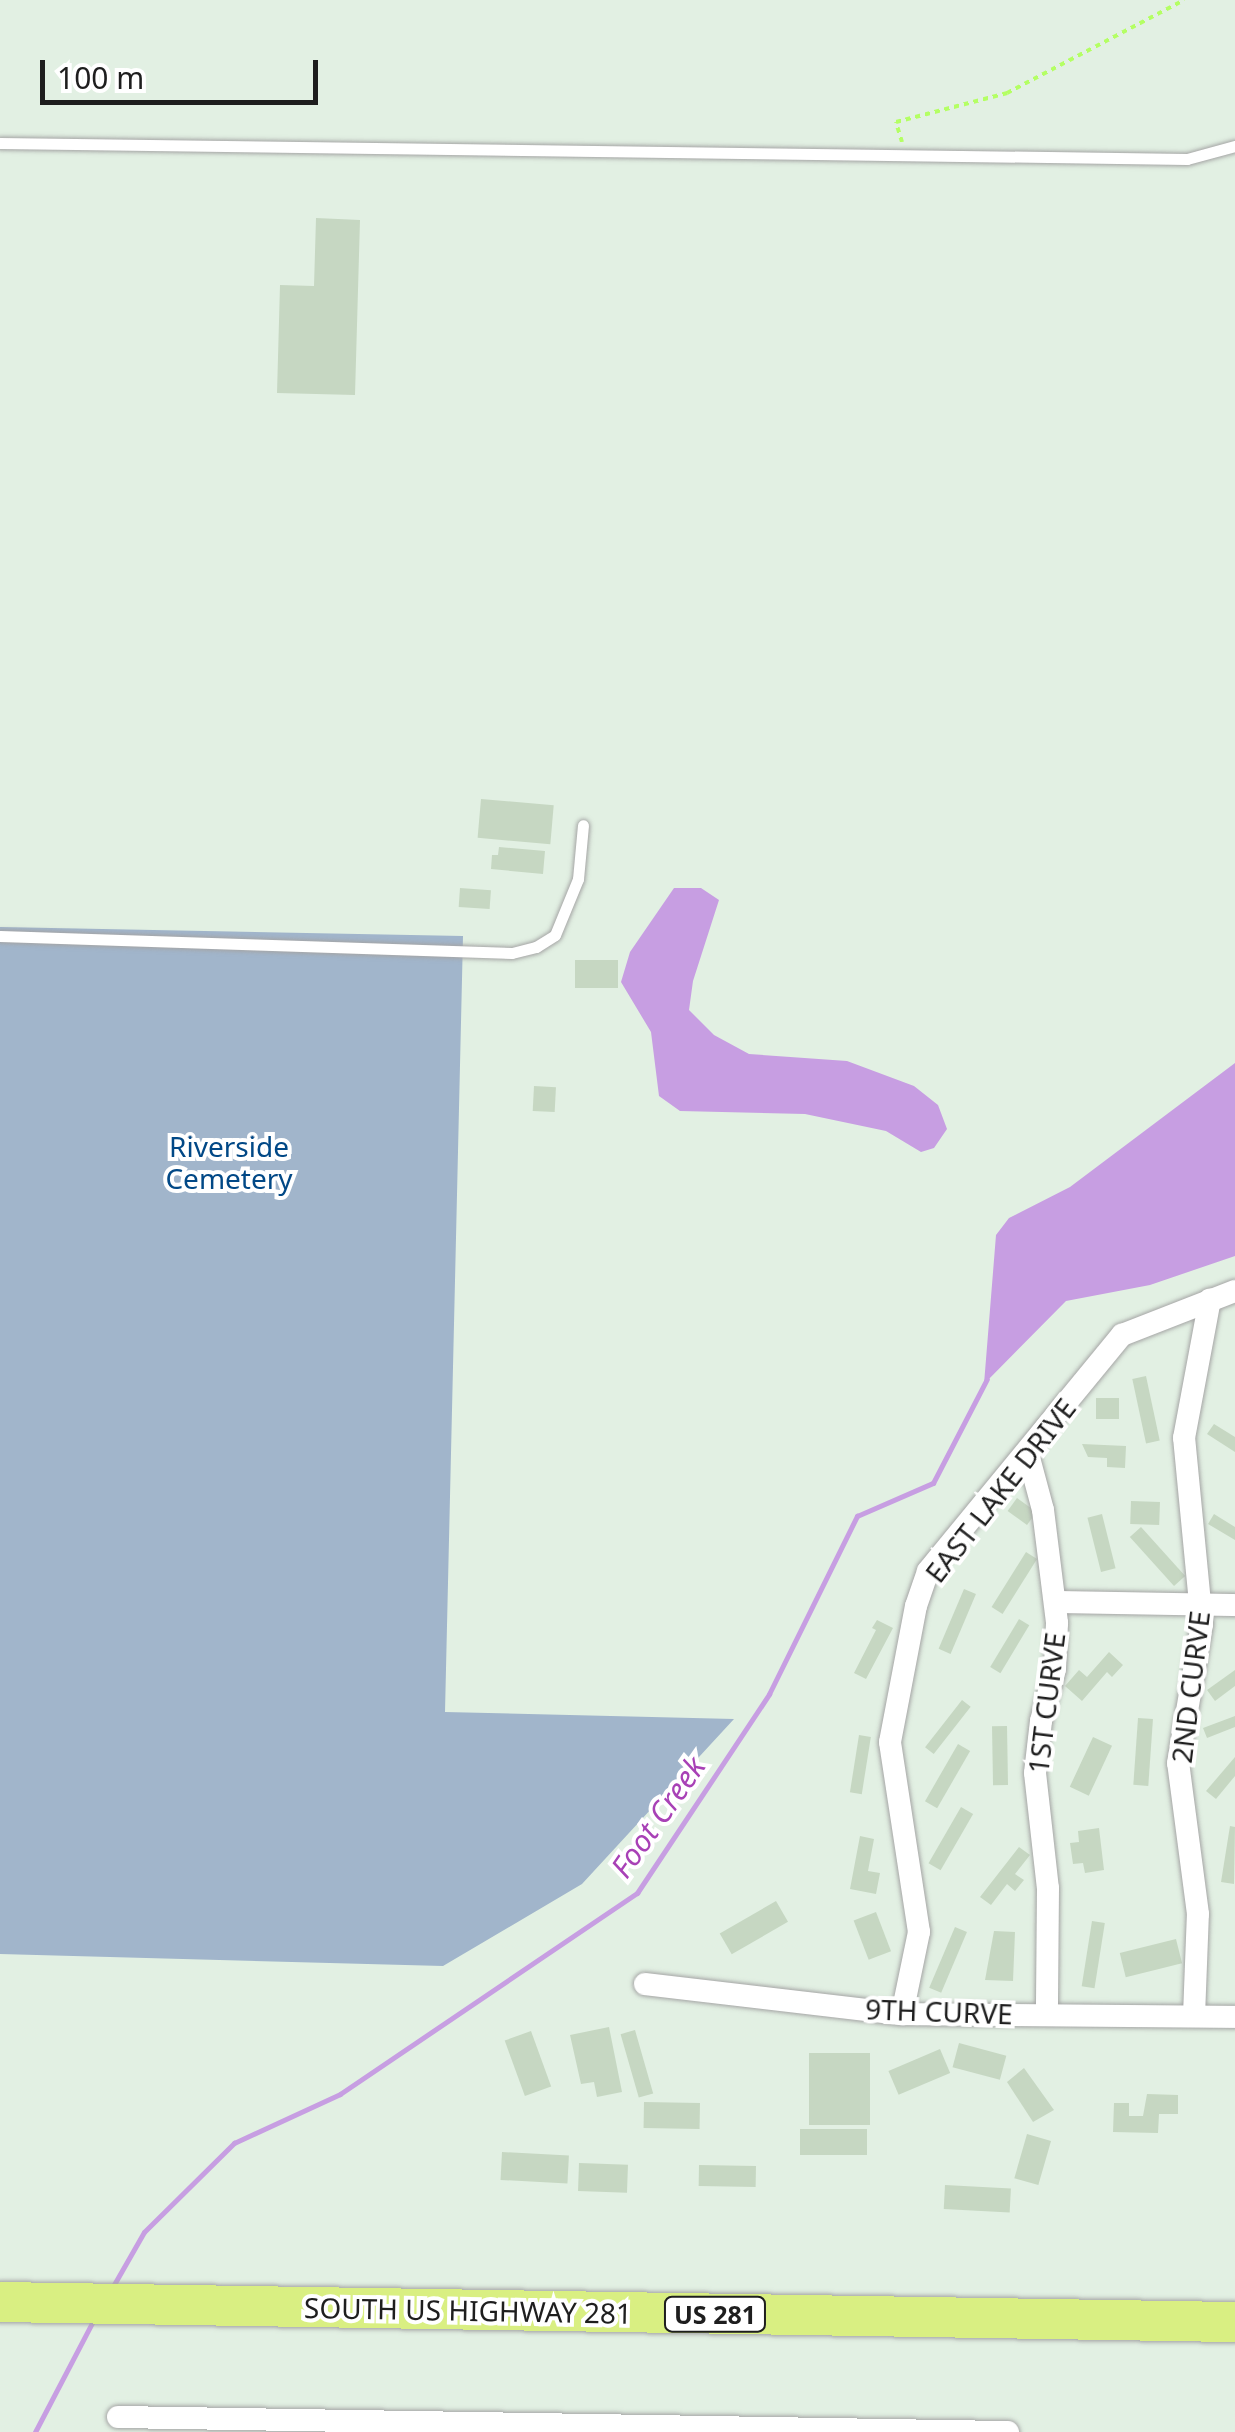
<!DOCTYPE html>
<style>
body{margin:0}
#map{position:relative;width:1235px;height:2432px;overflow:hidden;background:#e2f0e3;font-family:"Noto Sans",sans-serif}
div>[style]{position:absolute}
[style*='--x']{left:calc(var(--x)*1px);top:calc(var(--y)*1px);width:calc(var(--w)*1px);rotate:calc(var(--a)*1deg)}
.cemetery>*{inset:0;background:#a1b5cb}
.water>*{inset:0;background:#c79ee2}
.stream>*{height:5px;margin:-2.5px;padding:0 2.5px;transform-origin:2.5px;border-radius:2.5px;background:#c79ee2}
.building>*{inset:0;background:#c6d7c2;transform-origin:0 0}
.path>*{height:4px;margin-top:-2px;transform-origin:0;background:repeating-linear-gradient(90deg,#b4ff64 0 5px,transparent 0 10px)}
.roads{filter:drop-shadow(0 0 2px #a5a5a5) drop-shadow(0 0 2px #a5a5a5)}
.lane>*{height:11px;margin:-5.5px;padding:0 5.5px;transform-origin:5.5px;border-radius:5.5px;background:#fff}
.street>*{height:22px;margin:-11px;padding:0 11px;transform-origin:11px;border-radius:11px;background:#fff}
.highway>*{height:40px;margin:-20px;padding:0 20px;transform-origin:20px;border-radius:20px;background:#d9ef82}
span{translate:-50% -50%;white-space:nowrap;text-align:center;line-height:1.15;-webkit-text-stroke:8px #fff;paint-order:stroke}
.shield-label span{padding:2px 8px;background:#fff;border:2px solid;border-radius:8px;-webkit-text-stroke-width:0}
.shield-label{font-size:25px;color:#1e1e1e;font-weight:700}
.park-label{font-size:28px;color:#014886}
.street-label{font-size:28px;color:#1e1e1e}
.water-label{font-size:30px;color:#a841b6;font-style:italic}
.scale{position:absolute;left:40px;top:60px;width:278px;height:45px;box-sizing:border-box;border:5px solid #1e1e1e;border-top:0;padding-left:12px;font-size:30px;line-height:35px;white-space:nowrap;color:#1e1e1e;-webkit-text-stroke:8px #fff;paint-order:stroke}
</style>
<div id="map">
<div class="cemetery">
<div style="clip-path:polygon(0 927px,463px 936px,445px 1712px,734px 1719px,582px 1884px,443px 1966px,0 1954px)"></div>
</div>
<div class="water">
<div style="clip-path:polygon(674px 888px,701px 888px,719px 900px,693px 981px,689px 1010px,714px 1035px,749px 1054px,847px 1061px,914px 1086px,938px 1105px,947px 1129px,934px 1148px,921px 1152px,886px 1131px,805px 1114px,680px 1111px,659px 1096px,651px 1032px,621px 982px,630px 952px)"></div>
<div style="clip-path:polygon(1235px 1063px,1235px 1256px,1150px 1285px,1066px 1301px,984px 1384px,996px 1235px,1009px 1218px,1070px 1187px)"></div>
</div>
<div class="stream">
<div style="--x:112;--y:2288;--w:64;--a:-60.3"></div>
<div style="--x:144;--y:2232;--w:127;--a:-44.7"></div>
<div style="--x:234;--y:2143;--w:117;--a:-24.8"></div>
<div style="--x:340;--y:2094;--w:359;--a:-34.1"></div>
<div style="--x:637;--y:1893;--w:239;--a:-56.4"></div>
<div style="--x:769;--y:1694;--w:199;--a:-63.7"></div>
<div style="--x:857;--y:1516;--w:83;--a:-23.5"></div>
<div style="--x:933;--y:1483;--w:117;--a:-62.6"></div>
<div style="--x:35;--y:2432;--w:127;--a:-62.4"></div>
</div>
<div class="building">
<div style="clip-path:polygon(316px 218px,360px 220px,355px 395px,277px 393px,280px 285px,314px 286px)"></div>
<div style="left:481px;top:799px;width:73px;height:39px;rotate:5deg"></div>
<div style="clip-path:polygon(499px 847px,545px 851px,543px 874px,491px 869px,492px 855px,498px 855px)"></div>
<div style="left:460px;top:888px;width:31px;height:19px;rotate:4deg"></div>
<div style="left:575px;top:960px;width:43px;height:28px"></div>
<div style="left:534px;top:1086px;width:22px;height:25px;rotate:3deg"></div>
<div style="left:1146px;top:1376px;width:66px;height:14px;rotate:78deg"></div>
<div style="left:1096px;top:1398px;width:23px;height:21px"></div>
<div style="clip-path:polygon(1214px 1424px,1235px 1437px,1235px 1452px,1207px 1434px)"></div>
<div style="clip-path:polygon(1082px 1444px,1126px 1446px,1125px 1468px,1107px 1467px,1107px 1458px,1088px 1457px)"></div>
<div style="left:1017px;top:1498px;width:24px;height:16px;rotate:36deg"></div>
<div style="left:1131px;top:1501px;width:29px;height:23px;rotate:2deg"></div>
<div style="left:1102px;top:1514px;width:56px;height:15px;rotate:76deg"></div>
<div style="clip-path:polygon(1214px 1514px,1235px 1527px,1235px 1540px,1208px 1524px)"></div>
<div style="left:1141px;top:1527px;width:66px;height:15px;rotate:48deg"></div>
<div style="left:1026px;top:1552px;width:13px;height:65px;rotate:32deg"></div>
<div style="left:964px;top:1589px;width:13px;height:65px;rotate:23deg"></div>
<div style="left:1019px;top:1619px;width:12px;height:56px;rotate:31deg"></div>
<div style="clip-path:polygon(877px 1620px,893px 1628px,866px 1679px,854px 1673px,876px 1630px,872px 1628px)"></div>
<div style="clip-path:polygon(1109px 1652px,1123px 1665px,1112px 1677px,1107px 1672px,1082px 1701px,1065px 1686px,1079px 1670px,1087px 1677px)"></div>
<div style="clip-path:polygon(1235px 1670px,1235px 1686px,1215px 1701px,1207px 1690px)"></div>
<div style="left:962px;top:1700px;width:11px;height:60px;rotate:38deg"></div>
<div style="clip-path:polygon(1235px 1716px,1235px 1727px,1207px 1738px,1203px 1728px)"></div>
<div style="left:1138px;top:1718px;width:15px;height:67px;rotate:4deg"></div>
<div style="left:1007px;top:1726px;width:59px;height:15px;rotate:89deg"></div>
<div style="left:859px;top:1735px;width:12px;height:58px;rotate:9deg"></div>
<div style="left:1093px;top:1737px;width:21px;height:55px;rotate:25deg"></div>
<div style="left:958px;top:1744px;width:14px;height:66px;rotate:30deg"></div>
<div style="clip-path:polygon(1235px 1757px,1235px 1776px,1216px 1799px,1206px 1791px)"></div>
<div style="left:961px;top:1807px;width:14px;height:65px;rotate:30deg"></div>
<div style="clip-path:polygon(1230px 1826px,1235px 1827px,1234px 1884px,1221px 1882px)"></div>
<div style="clip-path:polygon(1099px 1828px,1104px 1870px,1085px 1873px,1083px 1863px,1073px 1864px,1070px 1843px,1079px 1842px,1078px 1831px)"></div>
<div style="clip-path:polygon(860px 1836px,874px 1839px,868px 1871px,880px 1873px,876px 1894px,850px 1889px)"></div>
<div style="clip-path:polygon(1019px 1847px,1030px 1855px,1015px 1874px,1024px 1880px,1015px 1891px,1007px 1884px,991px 1905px,980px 1897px)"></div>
<div style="left:776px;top:1901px;width:24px;height:65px;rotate:60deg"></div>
<div style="left:876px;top:1912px;width:42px;height:24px;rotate:69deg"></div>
<div style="left:1092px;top:1921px;width:13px;height:66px;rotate:9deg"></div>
<div style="left:955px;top:1927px;width:13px;height:66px;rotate:23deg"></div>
<div style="clip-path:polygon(994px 1931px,1015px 1932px,1013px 1981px,985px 1980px)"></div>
<div style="left:1176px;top:1939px;width:25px;height:58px;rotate:76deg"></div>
<div style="clip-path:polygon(609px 2027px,622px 2092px,597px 2097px,594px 2082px,581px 2084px,570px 2035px)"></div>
<div style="left:635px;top:2030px;width:66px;height:15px;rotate:74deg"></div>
<div style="left:531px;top:2031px;width:59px;height:28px;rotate:70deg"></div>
<div style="left:959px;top:2043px;width:49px;height:25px;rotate:15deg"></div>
<div style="left:940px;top:2049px;width:26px;height:56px;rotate:67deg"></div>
<div style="left:809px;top:2053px;width:61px;height:72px"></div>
<div style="clip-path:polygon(1024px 2068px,1054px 2110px,1033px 2122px,1007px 2082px)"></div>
<div style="clip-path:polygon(1147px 2094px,1178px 2095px,1178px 2114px,1159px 2114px,1158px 2133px,1113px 2132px,1114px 2103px,1129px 2103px,1129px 2116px,1143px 2116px)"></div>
<div style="left:644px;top:2102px;width:56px;height:26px;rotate:1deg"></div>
<div style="left:800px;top:2129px;width:67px;height:26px"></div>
<div style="left:1027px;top:2134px;width:25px;height:46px;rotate:16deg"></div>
<div style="left:502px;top:2152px;width:67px;height:28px;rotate:3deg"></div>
<div style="left:579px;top:2163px;width:49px;height:28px;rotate:2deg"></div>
<div style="left:699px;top:2165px;width:57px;height:21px;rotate:1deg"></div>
<div style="left:945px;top:2185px;width:66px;height:24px;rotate:3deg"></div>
</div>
<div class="path">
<div style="--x:902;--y:142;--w:21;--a:-107"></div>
<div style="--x:896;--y:122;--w:115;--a:-14.6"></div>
<div style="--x:1007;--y:93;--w:200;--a:-27.7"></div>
</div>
<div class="roads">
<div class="lane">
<div style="--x:0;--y:143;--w:1187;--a:0.77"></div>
<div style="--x:1187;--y:159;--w:50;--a:-15.2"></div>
<div style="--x:0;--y:936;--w:512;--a:1.9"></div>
<div style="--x:512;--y:953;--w:25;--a:-14"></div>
<div style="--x:536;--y:947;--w:22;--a:-32"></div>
<div style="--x:555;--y:935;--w:61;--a:-67.7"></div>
<div style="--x:578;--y:879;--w:54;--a:-84.7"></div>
</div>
<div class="street">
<div style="--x:1028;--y:1454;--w:58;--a:75"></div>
<div style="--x:1043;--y:1510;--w:114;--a:82.9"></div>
<div style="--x:1057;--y:1623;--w:46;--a:92.5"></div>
<div style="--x:1055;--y:1669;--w:54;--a:105.1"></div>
<div style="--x:1041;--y:1721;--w:52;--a:96.6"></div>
<div style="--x:1035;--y:1773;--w:116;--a:83.6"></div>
<div style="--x:1048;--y:1888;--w:125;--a:90.5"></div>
<div style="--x:1055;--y:1602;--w:180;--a:1"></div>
<div style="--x:645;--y:1984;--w:259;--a:6.7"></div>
<div style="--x:902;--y:2014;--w:333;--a:0.5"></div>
<div style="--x:902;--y:2014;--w:84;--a:-78.3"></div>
<div style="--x:919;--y:1932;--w:192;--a:-98.7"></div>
<div style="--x:890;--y:1742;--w:138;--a:-79.2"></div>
<div style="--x:916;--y:1606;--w:37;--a:-71"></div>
<div style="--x:928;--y:1571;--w:306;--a:-50.6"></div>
<div style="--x:1122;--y:1335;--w:121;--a:-21.3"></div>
<div style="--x:1194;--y:2016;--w:102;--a:-87.8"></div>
<div style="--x:1198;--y:1914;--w:152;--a:-97.5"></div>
<div style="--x:1178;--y:1763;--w:141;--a:-80.2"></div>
<div style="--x:1202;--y:1624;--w:187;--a:-95.5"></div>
<div style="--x:1184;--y:1438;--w:141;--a:-79.4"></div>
<div style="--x:118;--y:2417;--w:890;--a:0.97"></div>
</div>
<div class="highway">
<div style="--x:0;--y:2302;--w:1235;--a:0.93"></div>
</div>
</div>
<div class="shield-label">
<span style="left:715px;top:2314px">US 281</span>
</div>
<div class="park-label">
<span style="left:229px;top:1162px">Riverside<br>Cemetery</span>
</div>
<div class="street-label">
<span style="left:1000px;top:1490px;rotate:-52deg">EAST LAKE DRIVE</span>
<span style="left:1190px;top:1687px;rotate:-83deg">2ND CURVE</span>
<span style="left:1046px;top:1703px;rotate:-83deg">1ST CURVE</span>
<span style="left:939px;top:2011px;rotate:2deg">9TH CURVE</span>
<span style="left:468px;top:2310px;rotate:1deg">SOUTH US HIGHWAY 281</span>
</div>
<div class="water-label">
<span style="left:658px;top:1817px;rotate:-55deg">Foot Creek</span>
</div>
<div class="scale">100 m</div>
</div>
